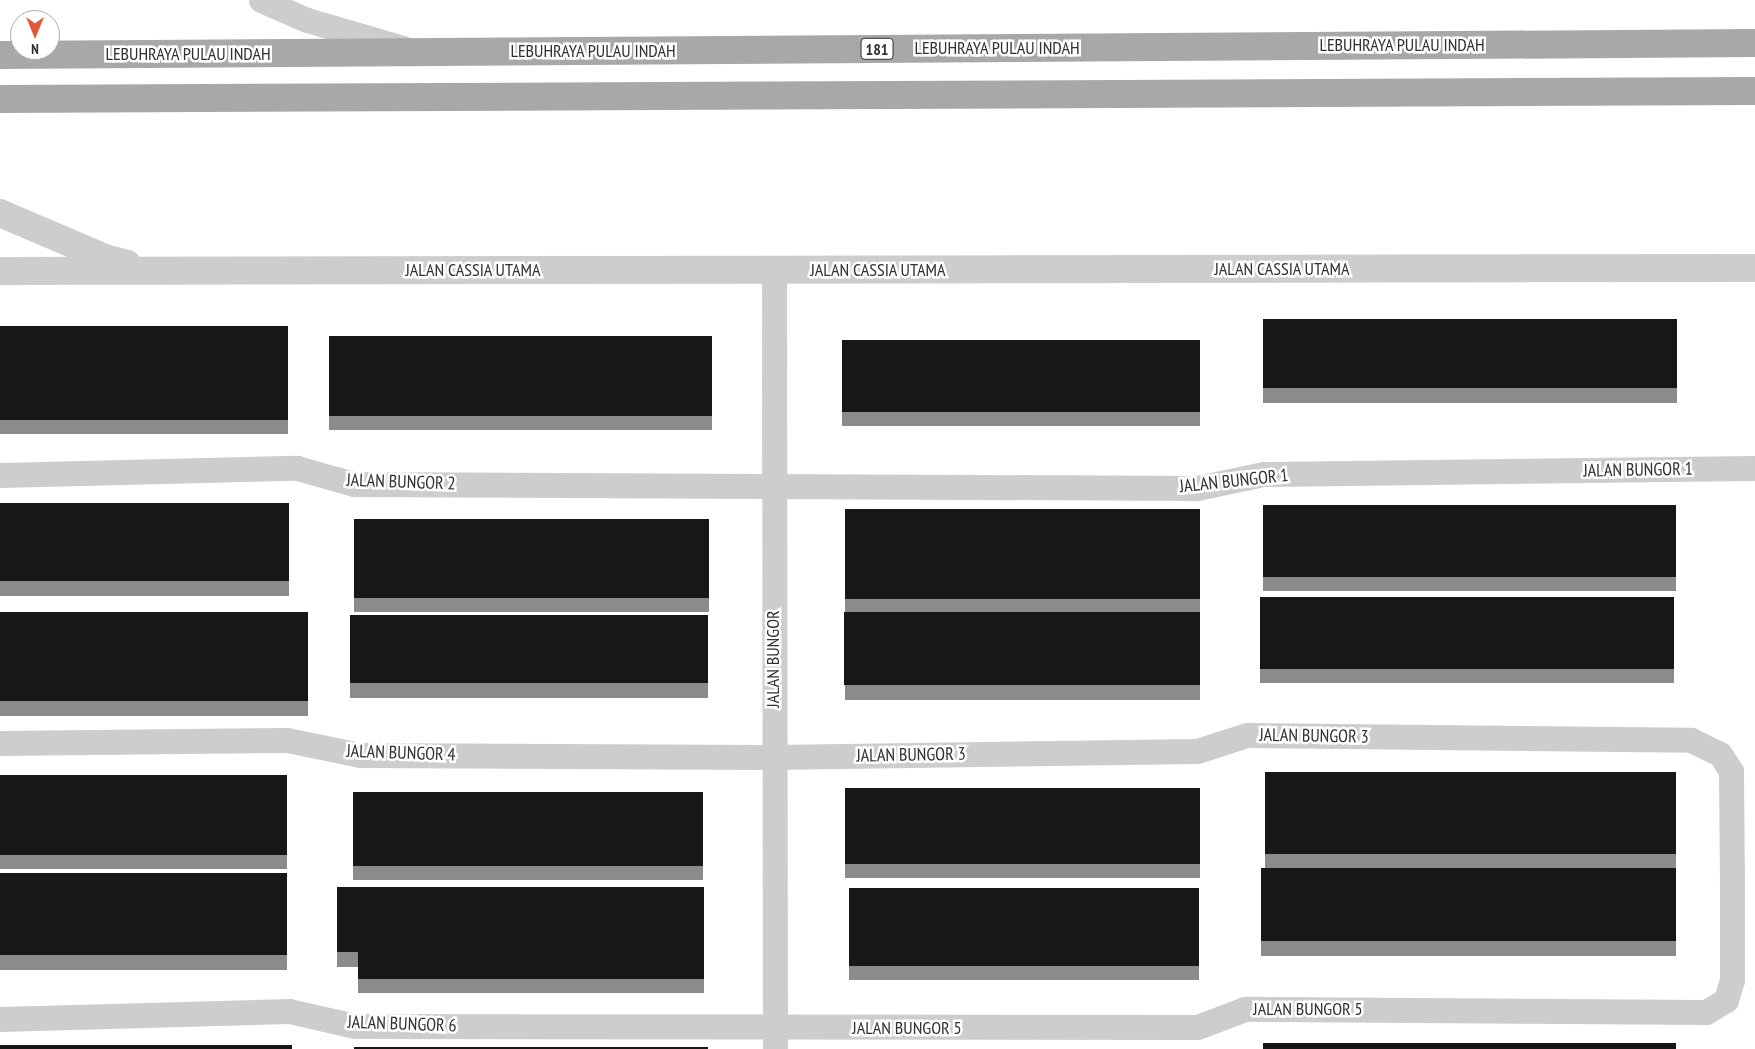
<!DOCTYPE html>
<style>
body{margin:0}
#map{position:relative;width:1755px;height:1049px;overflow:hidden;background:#fff;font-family:"PT Sans Narrow",sans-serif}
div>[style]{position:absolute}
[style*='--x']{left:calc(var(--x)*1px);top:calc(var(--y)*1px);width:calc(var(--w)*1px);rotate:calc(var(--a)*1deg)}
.minor>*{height:25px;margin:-12.5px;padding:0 12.5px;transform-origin:12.5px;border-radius:12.5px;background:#cdcdcd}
.tertiary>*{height:28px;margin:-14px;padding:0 14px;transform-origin:14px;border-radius:14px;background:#cdcdcd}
.primary>*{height:28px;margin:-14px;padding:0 14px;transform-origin:14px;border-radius:14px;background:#a8a8a8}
.wall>*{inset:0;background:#8b8b8b;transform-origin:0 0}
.building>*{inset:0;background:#171717;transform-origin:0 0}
span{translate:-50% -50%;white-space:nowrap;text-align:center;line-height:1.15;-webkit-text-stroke:5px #fff;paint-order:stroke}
.shield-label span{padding:1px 4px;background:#fff;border:1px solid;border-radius:4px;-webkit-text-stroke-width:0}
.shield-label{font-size:16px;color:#303030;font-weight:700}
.street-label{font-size:18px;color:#303030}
.north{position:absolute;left:10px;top:10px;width:50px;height:50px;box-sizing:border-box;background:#fff;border:1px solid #acacac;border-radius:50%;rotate:180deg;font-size:14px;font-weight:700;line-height:20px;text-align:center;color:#303030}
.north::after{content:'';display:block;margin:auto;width:18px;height:22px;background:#e05939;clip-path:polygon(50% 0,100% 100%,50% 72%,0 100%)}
</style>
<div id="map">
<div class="minor">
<div style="--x:261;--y:0;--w:50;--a:23.5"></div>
<div style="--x:307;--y:20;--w:100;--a:16.3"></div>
<div style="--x:774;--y:270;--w:779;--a:89.93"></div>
<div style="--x:0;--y:475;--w:297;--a:-1.4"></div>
<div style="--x:297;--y:468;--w:59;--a:15.7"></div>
<div style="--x:354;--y:484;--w:843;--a:0.27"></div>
<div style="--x:1197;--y:488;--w:68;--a:-11.8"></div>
<div style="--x:1264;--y:474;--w:491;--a:-0.7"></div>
<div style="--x:0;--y:743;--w:287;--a:-0.6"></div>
<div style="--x:287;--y:740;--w:76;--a:11.5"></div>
<div style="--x:361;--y:755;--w:412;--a:0.3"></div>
<div style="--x:773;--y:757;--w:424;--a:-0.8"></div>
<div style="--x:1197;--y:751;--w:52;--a:-17.7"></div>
<div style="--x:1247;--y:735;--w:444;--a:0.6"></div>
<div style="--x:1691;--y:740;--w:32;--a:26"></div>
<div style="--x:1720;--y:754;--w:20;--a:57"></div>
<div style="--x:1731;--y:771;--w:114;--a:89.5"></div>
<div style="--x:1732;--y:885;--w:95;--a:90"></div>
<div style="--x:1732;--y:980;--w:21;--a:107"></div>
<div style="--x:1726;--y:1000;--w:23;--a:149"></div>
<div style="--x:1706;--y:1012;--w:461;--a:-179.6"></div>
<div style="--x:1245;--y:1009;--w:51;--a:159.4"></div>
<div style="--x:1197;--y:1027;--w:842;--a:-179.93"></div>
<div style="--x:355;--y:1026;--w:68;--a:-167.2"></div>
<div style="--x:289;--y:1011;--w:289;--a:178.4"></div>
</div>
<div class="tertiary">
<div style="--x:0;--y:213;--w:114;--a:23.2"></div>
<div style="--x:105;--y:258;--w:23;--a:15"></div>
<div style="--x:0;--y:271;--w:1755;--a:-0.1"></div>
</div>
<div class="primary">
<div style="--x:0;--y:55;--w:1755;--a:-0.39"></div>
<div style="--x:0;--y:99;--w:1755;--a:-0.26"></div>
</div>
<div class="wall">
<div style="left:1263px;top:319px;width:414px;height:84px"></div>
<div style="left:0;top:326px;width:288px;height:108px"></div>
<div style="left:329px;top:336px;width:383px;height:94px"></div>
<div style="left:842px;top:340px;width:358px;height:86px"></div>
<div style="left:0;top:503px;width:289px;height:93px"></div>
<div style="left:1263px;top:505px;width:413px;height:86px"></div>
<div style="left:845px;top:509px;width:355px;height:191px"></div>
<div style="left:354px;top:519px;width:355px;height:93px"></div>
<div style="left:1260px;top:597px;width:414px;height:86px"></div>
<div style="left:0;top:612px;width:308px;height:104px"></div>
<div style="left:350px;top:615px;width:358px;height:83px"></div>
<div style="clip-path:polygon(1265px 772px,1676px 772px,1676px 956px,1261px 956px,1261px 868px,1265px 868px)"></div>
<div style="left:0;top:775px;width:287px;height:94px"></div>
<div style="left:845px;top:788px;width:355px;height:90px"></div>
<div style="left:353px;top:792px;width:350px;height:88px"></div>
<div style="left:0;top:873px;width:287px;height:97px"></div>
<div style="clip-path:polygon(337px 887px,704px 887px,704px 993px,358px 993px,358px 967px,337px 967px)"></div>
<div style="left:849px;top:888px;width:350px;height:92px"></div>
</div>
<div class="building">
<div style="left:1263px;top:319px;width:414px;height:69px"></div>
<div style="left:0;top:326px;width:288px;height:94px"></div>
<div style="left:329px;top:336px;width:383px;height:80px"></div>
<div style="left:842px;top:340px;width:358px;height:72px"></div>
<div style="left:0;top:503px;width:289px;height:78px"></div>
<div style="left:1263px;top:505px;width:413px;height:72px"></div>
<div style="left:845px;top:509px;width:355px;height:90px"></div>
<div style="left:354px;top:519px;width:355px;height:79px"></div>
<div style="left:1260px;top:597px;width:414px;height:72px"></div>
<div style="left:0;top:612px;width:308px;height:89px"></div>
<div style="left:844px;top:612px;width:356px;height:73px"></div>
<div style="left:350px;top:615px;width:358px;height:68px"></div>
<div style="left:1265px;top:772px;width:411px;height:82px"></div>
<div style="left:0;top:775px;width:287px;height:80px"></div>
<div style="left:845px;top:788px;width:355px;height:76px"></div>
<div style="left:353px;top:792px;width:350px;height:74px"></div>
<div style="left:1261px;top:868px;width:415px;height:73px"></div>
<div style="left:0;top:873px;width:287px;height:82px"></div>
<div style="clip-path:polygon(337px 887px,704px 887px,704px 979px,358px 979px,358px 952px,337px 952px)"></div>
<div style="left:849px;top:888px;width:350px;height:78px"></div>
<div style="left:1263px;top:1043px;width:413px;height:6px"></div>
<div style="left:0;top:1045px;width:292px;height:4px"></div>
<div style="left:354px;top:1047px;width:354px;height:2px"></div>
</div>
<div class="shield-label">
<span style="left:877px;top:49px">181</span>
</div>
<div class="street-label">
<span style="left:1402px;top:45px">LEBUHRAYA PULAU INDAH</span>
<span style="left:997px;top:48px">LEBUHRAYA PULAU INDAH</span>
<span style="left:593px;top:51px">LEBUHRAYA PULAU INDAH</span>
<span style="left:188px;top:54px">LEBUHRAYA PULAU INDAH</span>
<span style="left:1282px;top:269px">JALAN CASSIA UTAMA</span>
<span style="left:473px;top:270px">JALAN CASSIA UTAMA</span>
<span style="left:878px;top:270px">JALAN CASSIA UTAMA</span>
<span style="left:1638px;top:470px;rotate:-1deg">JALAN BUNGOR 1</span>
<span style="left:1234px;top:481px;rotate:-6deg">JALAN BUNGOR 1</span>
<span style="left:401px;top:482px;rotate:2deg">JALAN BUNGOR 2</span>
<span style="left:773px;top:659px;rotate:-90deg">JALAN BUNGOR</span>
<span style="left:1314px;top:736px;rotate:1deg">JALAN BUNGOR 3</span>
<span style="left:401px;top:753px;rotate:2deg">JALAN BUNGOR 4</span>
<span style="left:911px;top:755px;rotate:-1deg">JALAN BUNGOR 3</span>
<span style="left:1308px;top:1009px">JALAN BUNGOR 5</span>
<span style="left:402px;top:1024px;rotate:2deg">JALAN BUNGOR 6</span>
<span style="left:907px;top:1028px">JALAN BUNGOR 5</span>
</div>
<div class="north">N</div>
</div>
